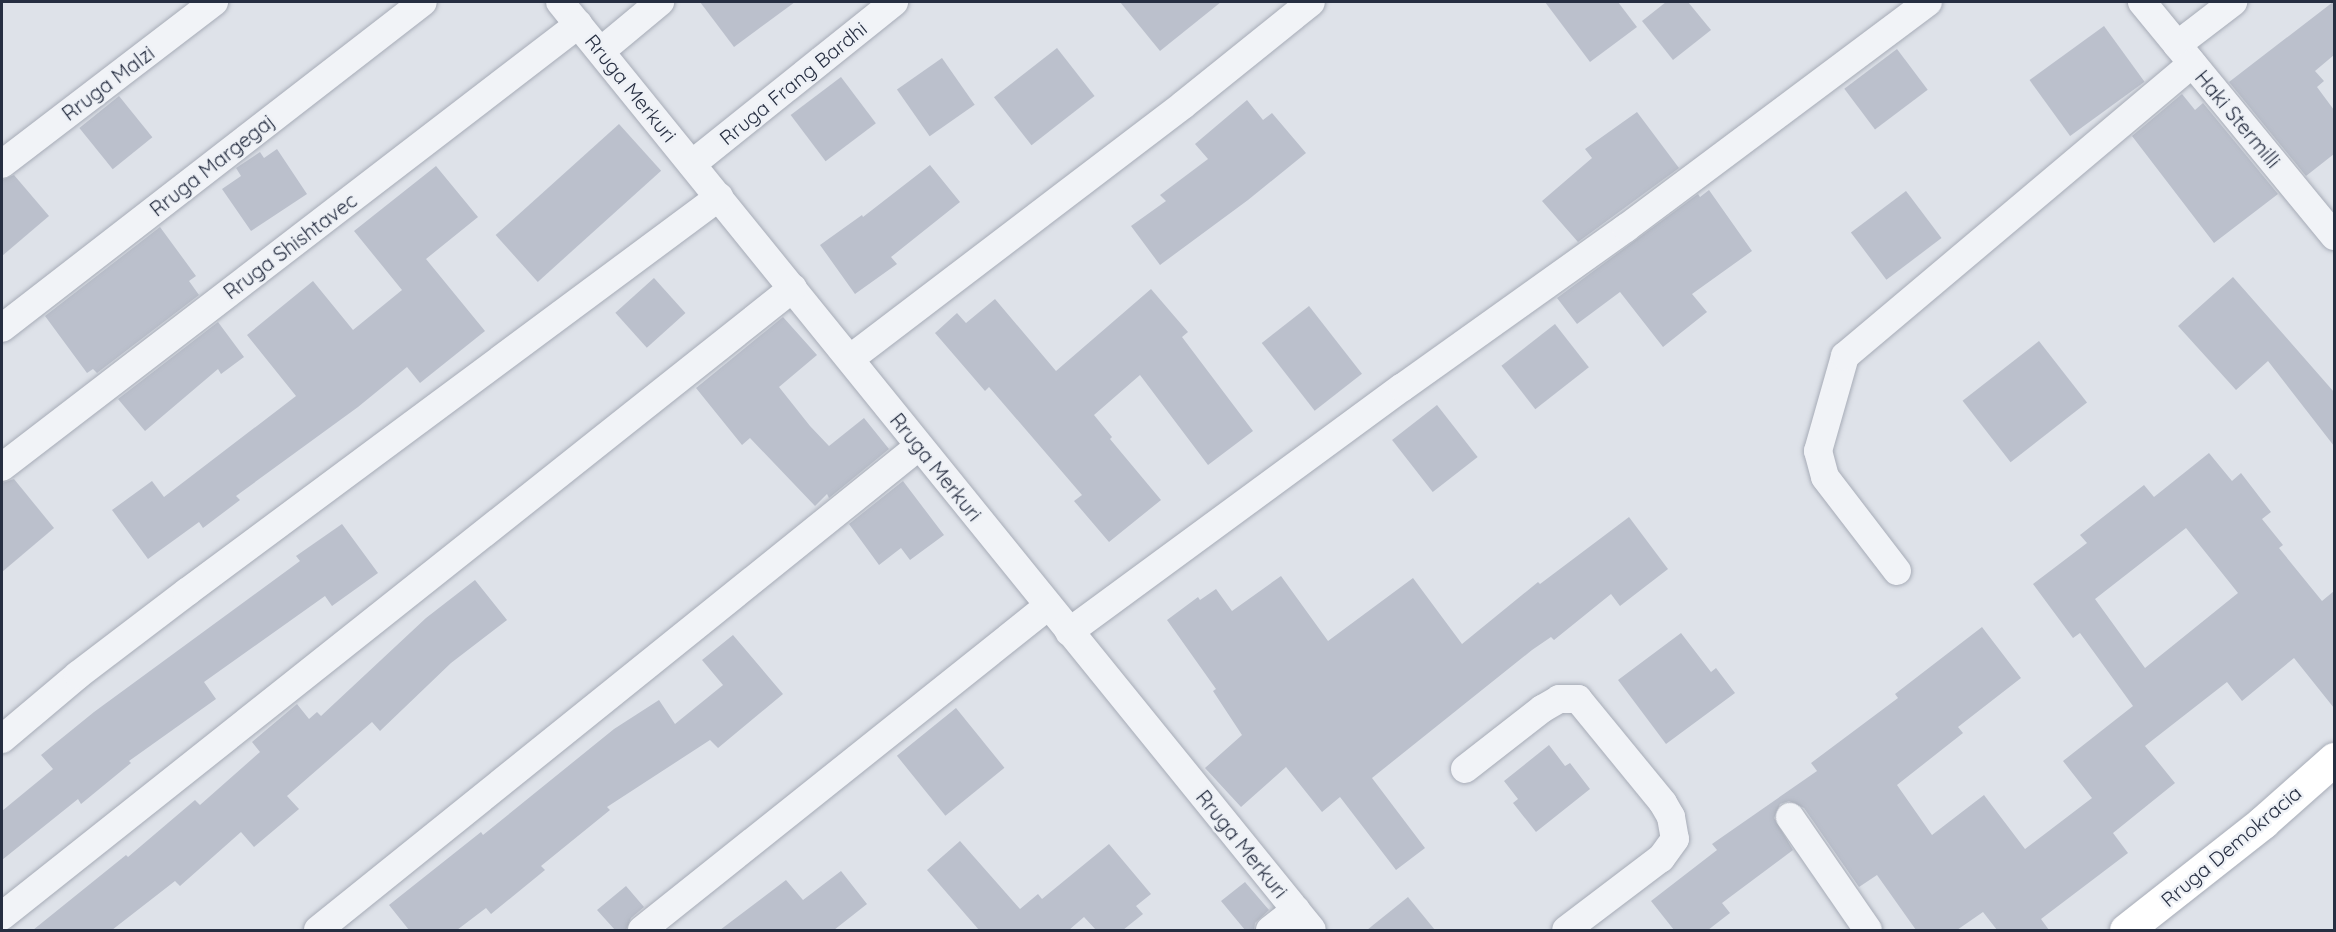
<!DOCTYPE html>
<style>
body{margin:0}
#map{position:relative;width:2336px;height:932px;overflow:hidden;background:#dee2e9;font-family:Quicksand,sans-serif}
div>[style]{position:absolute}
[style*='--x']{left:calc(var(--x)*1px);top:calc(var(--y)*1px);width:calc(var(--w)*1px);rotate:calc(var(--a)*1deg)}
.building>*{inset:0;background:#bbc0cc;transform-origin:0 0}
.roads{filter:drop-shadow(0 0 2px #a7acb7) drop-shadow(0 0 2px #a7acb7)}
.street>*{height:28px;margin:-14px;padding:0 14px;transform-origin:14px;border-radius:14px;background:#f1f3f7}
.secondary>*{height:33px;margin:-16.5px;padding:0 16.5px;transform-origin:16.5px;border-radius:16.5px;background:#fff}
span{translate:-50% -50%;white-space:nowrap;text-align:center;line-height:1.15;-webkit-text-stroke:5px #eef1f6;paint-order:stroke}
.street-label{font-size:20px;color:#262e41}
.frame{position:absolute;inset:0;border:3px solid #262e41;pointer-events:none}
</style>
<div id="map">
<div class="building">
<div style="clip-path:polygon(700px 2px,795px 2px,734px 47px)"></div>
<div style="clip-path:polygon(1120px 2px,1221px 2px,1160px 51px)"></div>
<div style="clip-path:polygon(1545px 2px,1618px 2px,1637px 27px,1590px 62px)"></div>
<div style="clip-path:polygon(1666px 2px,1688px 2px,1711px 30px,1673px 60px,1642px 21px)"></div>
<div style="clip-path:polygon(2333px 2px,2334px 55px,2315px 71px,2324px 81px,2317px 87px,2334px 110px,2334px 154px,2306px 176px,2229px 82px)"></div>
<div style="left:2104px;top:26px;width:69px;height:92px;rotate:54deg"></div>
<div style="left:1057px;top:48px;width:61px;height:80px;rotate:52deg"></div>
<div style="left:1897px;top:49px;width:51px;height:66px;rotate:53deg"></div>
<div style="left:942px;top:58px;width:57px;height:55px;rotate:55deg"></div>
<div style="left:841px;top:77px;width:58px;height:63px;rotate:53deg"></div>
<div style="clip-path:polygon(2182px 94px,2195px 110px,2203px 103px,2278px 194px,2214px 243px,2132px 136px)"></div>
<div style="left:119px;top:96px;width:53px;height:51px;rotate:51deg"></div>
<div style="clip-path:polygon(1247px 100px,1263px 120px,1272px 113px,1306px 153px,1248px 200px,1160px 265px,1131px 226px,1166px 201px,1160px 195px,1208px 159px,1195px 144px)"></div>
<div style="clip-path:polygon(1637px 112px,1679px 168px,1578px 242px,1542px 201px,1592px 158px,1585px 149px)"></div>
<div style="left:619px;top:124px;width:63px;height:166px;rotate:48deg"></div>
<div style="clip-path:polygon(277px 149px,307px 194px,251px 231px,222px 189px,241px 176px,236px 168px,260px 152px,264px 158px)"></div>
<div style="clip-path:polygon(930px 165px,960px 202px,891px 257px,897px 264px,855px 294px,820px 245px,862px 215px,863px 217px)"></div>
<div style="clip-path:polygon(436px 166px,478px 217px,426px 259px,485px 331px,420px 383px,407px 367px,358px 407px,236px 496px,240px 500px,203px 528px,199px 522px,148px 559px,112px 510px,152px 481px,164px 497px,296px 396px,247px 335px,313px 281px,353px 330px,402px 290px,354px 231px)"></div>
<div style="clip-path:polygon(14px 175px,49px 216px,2px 256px,2px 180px)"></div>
<div style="clip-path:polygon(1709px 190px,1752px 251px,1692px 294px,1707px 312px,1663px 347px,1620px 292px,1577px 324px,1557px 298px,1698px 194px,1700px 197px)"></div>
<div style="left:1906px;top:191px;width:59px;height:69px;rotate:53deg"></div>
<div style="clip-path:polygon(160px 227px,196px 276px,189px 281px,199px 295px,97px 373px,93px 369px,87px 373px,45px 316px)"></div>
<div style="clip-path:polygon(2233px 277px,2334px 392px,2334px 446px,2268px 361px,2236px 390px,2178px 326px)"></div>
<div style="left:654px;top:278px;width:47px;height:52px;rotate:48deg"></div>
<div style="clip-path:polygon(1151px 289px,1188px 332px,1182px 337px,1253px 431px,1208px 465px,1140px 375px,1094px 415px,1112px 437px,1110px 439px,1161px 500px,1109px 542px,1074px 501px,1082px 495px,989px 387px,985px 391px,935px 333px,957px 313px,966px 323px,995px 299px,1056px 371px)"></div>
<div style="left:1309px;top:306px;width:86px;height:60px;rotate:52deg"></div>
<div style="clip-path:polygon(783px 317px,817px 355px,779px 387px,810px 426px,829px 446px,864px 418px,889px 449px,829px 498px,827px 494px,815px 506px,750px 438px,742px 445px,696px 388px)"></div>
<div style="clip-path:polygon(218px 322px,244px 357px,221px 374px,218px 369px,145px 431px,118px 399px)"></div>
<div style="left:1555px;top:324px;width:55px;height:68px;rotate:52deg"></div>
<div style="left:2039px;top:341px;width:78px;height:97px;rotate:52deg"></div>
<div style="left:1437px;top:405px;width:66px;height:57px;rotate:52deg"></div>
<div style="clip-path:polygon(evenodd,2209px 453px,2232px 481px,2241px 473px,2271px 512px,2262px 519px,2283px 545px,2279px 548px,2322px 601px,2334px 591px,2334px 708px,2294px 658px,2242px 701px,2227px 682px,2145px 746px,2175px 783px,2113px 833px,2128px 853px,2041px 919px,2049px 930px,1997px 930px,1983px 912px,1957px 930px,1916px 930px,1877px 875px,1859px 887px,1804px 808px,1789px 801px,1780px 804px,1774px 818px,1793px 850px,1722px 903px,1730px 913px,1708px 930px,1674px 930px,1651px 901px,1717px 850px,1712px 844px,1817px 771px,1811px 763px,1898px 698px,1895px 694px,1982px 627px,2021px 678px,1958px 727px,1963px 733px,1897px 785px,1932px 835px,1984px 795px,2025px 849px,2092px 798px,2063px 761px,2133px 706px,2080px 633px,2073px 638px,2033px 584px,2087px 543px,2080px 535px,2144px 485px,2154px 497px,2209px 453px,2186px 528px,2238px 593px,2145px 668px,2095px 599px,2186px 528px)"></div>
<div style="clip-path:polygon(14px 479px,54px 528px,2px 572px,2px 483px)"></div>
<div style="clip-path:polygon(903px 481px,944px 535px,910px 560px,901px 548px,879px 565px,849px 524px)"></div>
<div style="clip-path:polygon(1629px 517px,1668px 569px,1620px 606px,1611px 594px,1554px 640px,1551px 637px,1532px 650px,1372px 778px,1425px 848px,1396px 870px,1340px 797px,1322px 812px,1286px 767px,1241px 807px,1205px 768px,1242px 735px,1213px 691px,1216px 689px,1167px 620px,1198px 597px,1200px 600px,1216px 589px,1232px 611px,1281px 576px,1328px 641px,1413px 578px,1462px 644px,1538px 582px,1540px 584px)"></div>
<div style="clip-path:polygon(342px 524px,378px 573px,332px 606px,325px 596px,204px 682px,216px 699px,129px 761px,131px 763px,81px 804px,78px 799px,2px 860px,2px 811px,53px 769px,41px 755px,94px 712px,300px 561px,296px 556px)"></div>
<div style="clip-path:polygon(475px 580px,507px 620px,451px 663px,380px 731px,372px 722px,287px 796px,299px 809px,254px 847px,241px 832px,180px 886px,175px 881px,112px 930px,33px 930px,126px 855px,128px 857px,195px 800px,200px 805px,260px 752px,252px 742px,297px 704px,309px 719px,317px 712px,321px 716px,426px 618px)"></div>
<div style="clip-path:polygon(1681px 633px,1711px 672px,1716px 668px,1735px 693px,1666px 744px,1618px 680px)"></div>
<div style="clip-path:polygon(733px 635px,783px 694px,718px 748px,710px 740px,607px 807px,610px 810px,541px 866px,545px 870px,491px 914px,486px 908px,457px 930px,409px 930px,389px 905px,481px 832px,483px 835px,614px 729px,659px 700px,675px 724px,723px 685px,702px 660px)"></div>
<div style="left:956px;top:708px;width:77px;height:76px;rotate:51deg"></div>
<div style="clip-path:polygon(1549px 745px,1565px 766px,1570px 763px,1590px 789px,1536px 832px,1513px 803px,1518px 799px,1504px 781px)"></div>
<div style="clip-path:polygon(960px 841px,1020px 909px,1038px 894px,1042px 899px,1109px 844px,1151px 894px,1136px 906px,1143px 914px,1123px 930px,1096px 930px,1084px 917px,1069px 930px,979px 930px,927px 870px)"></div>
<div style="clip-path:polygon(841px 871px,867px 904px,834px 930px,720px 930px,786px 880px,803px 900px)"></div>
<div style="clip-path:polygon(1245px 882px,1269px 910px,1255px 923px,1254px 930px,1245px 930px,1221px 901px)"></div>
<div style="clip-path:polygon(626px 886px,644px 907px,631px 918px,626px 930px,615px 930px,597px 910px)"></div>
<div style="clip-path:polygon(1408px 897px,1435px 930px,1367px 930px)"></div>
</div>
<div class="roads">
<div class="street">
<div style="--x:560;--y:2;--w:1194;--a:50.98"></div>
<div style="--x:2142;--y:2;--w:303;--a:50.6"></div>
<div style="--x:2177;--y:45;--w:71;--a:-37.5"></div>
<div style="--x:601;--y:51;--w:77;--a:-39.7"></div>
<div style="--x:2;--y:164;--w:267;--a:-37.4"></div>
<div style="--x:692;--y:164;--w:259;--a:-38.7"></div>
<div style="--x:2;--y:328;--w:532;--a:-37.75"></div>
<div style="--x:851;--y:358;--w:417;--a:-37.3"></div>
<div style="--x:1183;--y:105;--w:164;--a:-38.8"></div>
<div style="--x:2;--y:467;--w:727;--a:-37.52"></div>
<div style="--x:1897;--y:571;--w:118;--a:-127.5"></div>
<div style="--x:1825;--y:477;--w:27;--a:-105"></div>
<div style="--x:1818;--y:451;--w:99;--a:-74.1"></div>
<div style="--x:1845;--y:356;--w:454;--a:-40.1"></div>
<div style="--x:1069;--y:632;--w:414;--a:-36.3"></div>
<div style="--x:1403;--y:387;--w:274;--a:-35.5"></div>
<div style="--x:1626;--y:228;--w:377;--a:-36.8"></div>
<div style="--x:2;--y:739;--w:99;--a:-40.1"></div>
<div style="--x:78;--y:675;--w:137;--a:-37.3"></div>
<div style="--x:187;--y:592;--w:663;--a:-36.59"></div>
<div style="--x:1465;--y:769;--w:98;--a:-37.9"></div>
<div style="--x:1542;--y:709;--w:20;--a:-30"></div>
<div style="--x:1559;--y:699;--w:19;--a:0"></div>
<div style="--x:1578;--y:699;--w:134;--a:50.7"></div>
<div style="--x:1663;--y:803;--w:16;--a:60"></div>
<div style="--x:1671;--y:817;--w:22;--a:80"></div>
<div style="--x:1675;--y:839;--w:24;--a:126"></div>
<div style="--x:1661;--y:858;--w:119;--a:142.8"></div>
<div style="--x:1790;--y:817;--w:137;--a:55.4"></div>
<div style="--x:2;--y:916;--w:1010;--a:-38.45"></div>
<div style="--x:318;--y:930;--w:770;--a:-38.83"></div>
<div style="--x:642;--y:930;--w:519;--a:-38.59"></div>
<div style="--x:1270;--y:930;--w:33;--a:-38"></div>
</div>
<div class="secondary">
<div style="--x:2126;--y:930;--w:174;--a:-38.2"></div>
<div style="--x:2263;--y:822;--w:95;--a:-41.6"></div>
</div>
</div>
<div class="street-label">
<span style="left:108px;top:83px;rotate:-37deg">Rruga Malzi</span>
<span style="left:793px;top:83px;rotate:-39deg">Rruga Frang Bardhi</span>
<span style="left:631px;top:88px;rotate:51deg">Rruga Merkuri</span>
<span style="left:2238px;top:119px;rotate:50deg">Haki Stermilli</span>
<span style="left:212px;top:165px;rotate:-38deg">Rruga Margegaj</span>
<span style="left:290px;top:246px;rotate:-37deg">Rruga Shishtavec</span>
<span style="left:936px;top:467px;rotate:51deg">Rruga Merkuri</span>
<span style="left:1242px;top:844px;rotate:51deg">Rruga Merkuri</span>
<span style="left:2231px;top:846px;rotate:-40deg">Rruga Demokracia</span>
</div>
<div class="frame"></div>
</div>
